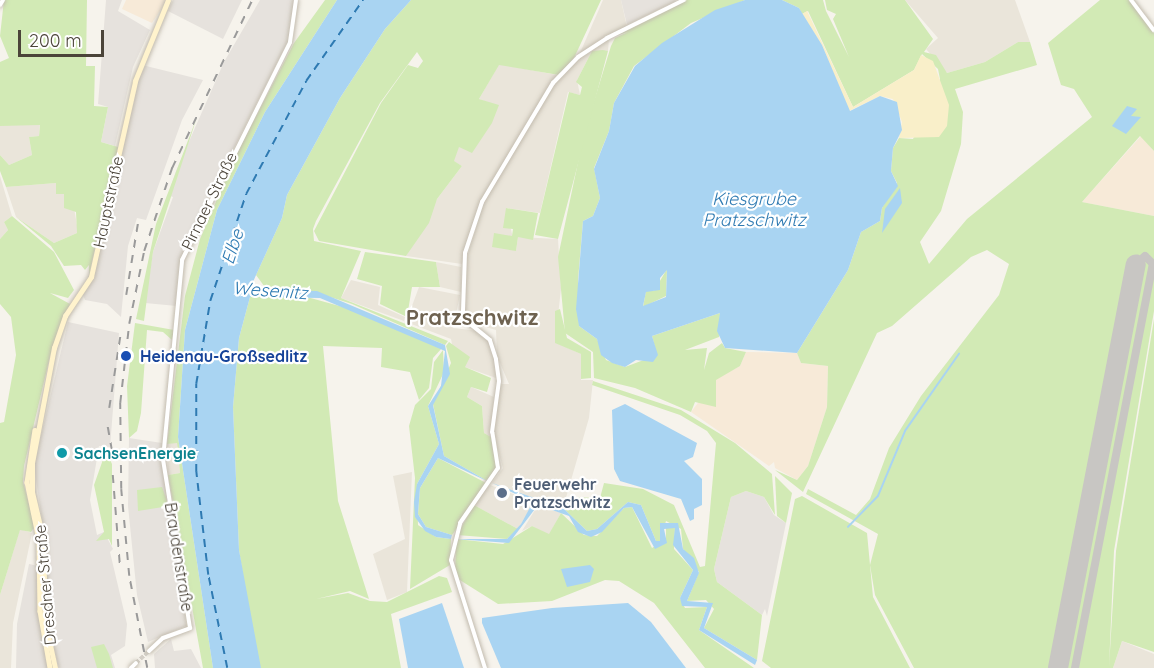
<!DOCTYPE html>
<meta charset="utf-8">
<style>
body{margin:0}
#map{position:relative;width:1154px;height:668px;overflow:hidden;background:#f6f3ec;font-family:Quicksand,sans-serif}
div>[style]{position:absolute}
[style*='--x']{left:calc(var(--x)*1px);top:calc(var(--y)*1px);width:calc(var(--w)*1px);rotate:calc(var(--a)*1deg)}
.residential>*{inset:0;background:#eae5da}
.commercial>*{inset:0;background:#f7ead8}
.industrial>*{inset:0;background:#e6e2dd}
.green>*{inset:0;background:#d2eab5}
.sand>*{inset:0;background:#f9efc9}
.water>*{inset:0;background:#a9d4f2}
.stream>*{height:1.5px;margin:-0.75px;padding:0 0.75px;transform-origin:0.75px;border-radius:0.75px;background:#a9d4f2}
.ferry>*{height:1.5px;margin-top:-0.75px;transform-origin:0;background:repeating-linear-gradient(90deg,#2e7ab2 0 8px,transparent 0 14px)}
.taxiway>*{height:8px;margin:-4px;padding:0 4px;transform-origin:4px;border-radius:4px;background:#c8c6c3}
.runway>*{height:20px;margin:-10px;padding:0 10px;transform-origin:10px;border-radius:10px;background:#c8c6c3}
.tertiary-tunnel>*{height:4px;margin-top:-2px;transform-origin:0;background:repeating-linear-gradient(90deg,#d4d0c8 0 4px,transparent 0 6px)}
.roads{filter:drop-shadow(0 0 2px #c2bbae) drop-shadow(0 0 2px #c2bbae)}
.tertiary>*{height:4px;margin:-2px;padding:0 2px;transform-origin:2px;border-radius:2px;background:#fff}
.secondary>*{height:4.5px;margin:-2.25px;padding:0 2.25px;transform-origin:2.25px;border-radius:2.25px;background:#fff3cd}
.rail>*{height:1.5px;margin-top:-0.75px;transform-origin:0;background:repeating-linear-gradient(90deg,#9a9a9a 0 8px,transparent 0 16px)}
.dots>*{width:16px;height:16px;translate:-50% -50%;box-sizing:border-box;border:3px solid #fff;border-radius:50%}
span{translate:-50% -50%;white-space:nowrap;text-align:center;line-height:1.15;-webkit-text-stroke:4.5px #fff;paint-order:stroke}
.street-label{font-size:16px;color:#4b4439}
.transit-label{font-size:16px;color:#164399;font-weight:700}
.left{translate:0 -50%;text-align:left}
.culture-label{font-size:16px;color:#0d838f;font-weight:700}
.service-label{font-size:16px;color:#4e5e75;font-weight:700}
.water-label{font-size:18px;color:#2e7ab2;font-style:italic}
.district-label{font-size:22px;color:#6e6250;font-weight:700}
.scale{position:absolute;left:18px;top:30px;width:86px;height:27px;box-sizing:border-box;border:3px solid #4b4439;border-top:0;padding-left:8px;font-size:18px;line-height:21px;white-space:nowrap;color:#4b4439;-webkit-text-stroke:4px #fff;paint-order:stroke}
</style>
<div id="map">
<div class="residential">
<div style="clip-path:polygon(603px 0,621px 0,627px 27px,580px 53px)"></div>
<div style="clip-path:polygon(905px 0,1015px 0,1030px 42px,1018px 42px,985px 62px,947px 73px,926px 49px,938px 38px)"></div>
<div style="clip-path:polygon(609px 39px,608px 51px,592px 51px,577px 80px,580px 95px,568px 92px,540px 213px,506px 208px,516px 251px,518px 237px,558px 239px,561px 289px,555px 342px,581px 354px,581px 380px,593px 380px,589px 418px,563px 508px,554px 508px,492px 483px,503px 468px,493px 432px,499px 384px,509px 384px,497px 356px,496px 330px,472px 323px,465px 315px,462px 274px,484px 202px,554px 84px,575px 62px)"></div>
<div style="clip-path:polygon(499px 64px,557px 75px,482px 200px,462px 264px,406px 256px,437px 199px,462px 166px,453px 161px,459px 146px,491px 120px,487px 102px,479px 99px)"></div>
<div style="clip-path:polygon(19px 122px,40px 124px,39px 136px,29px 137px,32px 155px,9px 165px,0 155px,0 126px)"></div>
<div style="clip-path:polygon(0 176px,12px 216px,4px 222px,8px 230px,0 239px)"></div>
<div style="clip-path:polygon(56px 183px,74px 208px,77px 225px,77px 233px,54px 243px,16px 217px,6px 187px)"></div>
<div style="clip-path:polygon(436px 262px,461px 267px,461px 292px,440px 287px)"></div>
<div style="clip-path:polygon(351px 280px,380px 287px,378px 305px,405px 317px,404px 321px,341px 298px)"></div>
<div style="clip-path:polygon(419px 287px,460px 295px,453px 328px,479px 331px,488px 338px,494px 350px,496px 378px,465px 367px,465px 355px,453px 349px,451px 339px,406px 322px)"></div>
<div style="clip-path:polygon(471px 387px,494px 397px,491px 437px,484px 433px,482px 406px,467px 397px)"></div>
<div style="clip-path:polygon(177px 442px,180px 473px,168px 475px,167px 444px)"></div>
<div style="clip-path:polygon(412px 472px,407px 592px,387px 600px,373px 554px,405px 539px,393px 476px)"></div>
<div style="clip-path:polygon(490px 485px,534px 502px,518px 529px,472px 504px)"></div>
<div style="clip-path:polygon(538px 505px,561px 513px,549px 535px,532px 526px,522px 531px)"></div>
<div style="clip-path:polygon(20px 529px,32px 533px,13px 623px,11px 668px,0 668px,0 595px)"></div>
<div style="clip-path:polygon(1122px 641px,1154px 654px,1154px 668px,1113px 668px)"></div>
</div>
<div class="commercial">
<div style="clip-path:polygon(126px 0,167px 0,152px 23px,122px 9px)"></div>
<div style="clip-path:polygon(1141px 136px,1154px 151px,1154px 216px,1082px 202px)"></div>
<div style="clip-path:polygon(746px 352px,797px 353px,801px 363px,828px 366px,827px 407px,808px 466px,797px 480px,775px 468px,774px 462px,769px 466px,691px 412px,716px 379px,740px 366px)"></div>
</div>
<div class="industrial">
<div style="clip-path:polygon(106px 0,122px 0,118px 11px,150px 30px,133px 67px,115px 146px,101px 142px,108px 107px,98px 104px)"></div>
<div style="clip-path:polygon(173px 0,242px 0,223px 39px,168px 11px)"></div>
<div style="clip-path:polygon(260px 0,294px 0,288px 41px,184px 247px,177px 306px,145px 303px,153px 252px,173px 197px,168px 195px,176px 171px,224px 62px)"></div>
<div style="clip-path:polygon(621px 0,675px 0,676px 1px,627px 25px)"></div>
<div style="clip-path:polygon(142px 65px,203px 80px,182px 120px,146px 220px,137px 218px,128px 246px,121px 317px,107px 304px,85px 300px,83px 295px,115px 186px)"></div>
<div style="clip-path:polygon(68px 322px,119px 333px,110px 447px,99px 446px,90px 500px,97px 535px,104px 532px,113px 549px,110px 552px,127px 624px,125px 646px,111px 655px,115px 668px,59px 668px,48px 625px,46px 548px,34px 465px)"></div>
<div style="clip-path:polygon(129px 438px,162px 443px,185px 610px,186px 626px,148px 642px,137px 595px,128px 506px)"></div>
<div style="clip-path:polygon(746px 491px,764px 497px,774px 515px,786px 523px,767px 616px,765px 609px,762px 615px,717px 582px,714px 569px,731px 497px)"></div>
<div style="clip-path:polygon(29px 564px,38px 566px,39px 620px,48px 668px,16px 668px,17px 624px)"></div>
<div style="clip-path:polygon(171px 639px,174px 651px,191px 649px,201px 668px,155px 668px,154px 654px)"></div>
</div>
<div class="green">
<div style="clip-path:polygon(4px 0,87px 0,86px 66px,95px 66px,94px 106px,108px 107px,101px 142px,118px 147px,89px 275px,89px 265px,85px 270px,81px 265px,64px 266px,51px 246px,16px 217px,54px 243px,77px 233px,76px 212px,64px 208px,64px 194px,56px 194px,56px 183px,6px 187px,0 171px,0 155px,9px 165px,32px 155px,29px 137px,39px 136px,40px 125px,0 126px,0 62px,9px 58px,0 36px)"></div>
<div style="clip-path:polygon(325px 0,337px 0,265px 112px,217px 210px,185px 330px,178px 437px,213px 668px,203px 668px,168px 475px,180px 473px,177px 443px,167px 444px,185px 296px,200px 239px,236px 155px,294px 43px)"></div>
<div style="clip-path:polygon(411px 0,601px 0,574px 58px,559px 75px,499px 65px,479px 99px,499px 105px,492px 123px,472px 153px,459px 147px,454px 161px,462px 166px,437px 199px,429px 223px,406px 256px,319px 241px,314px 231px,381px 103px,408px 65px,418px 68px,423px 61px,417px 52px,380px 103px,316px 221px,313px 229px,314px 241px,361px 251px,341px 298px,448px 341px,445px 345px,352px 304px,299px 287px,267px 290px,256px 275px,282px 218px,287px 195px,340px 98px,385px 29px)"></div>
<div style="clip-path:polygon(686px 0,745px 0,691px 23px,634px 66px,614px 103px,609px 131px,594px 168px,600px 198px,593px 216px,583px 221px,578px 280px,579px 326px,597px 339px,606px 360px,625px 367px,657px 355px,652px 336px,720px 313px,719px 337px,685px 350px,707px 348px,704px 370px,709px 353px,722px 343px,725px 348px,746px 352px,740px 366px,716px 380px,716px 407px,695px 402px,691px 412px,635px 388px,594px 378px,593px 352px,565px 333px,558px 257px,584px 134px,611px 46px,615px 38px,628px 32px,611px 37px)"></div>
<div style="clip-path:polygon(782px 0,823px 0,826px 11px,849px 57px,833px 19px,836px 14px,827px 10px,825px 0,905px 0,933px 39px,924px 52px,936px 55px,947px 73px,985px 62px,1018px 42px,1030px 42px,1037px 65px,955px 89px,963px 112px,961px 144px,941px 211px,920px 242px,929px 264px,967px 219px,1092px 117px,1074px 89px,1061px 85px,1048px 43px,1100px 0,1129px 0,1154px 32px,1154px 151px,1140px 136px,1082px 202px,1154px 216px,1154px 311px,1114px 551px,1109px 667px,1116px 551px,1154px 319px,1154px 652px,1122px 641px,1113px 668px,914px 668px,875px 595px,870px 565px,878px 534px,806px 494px,808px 489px,856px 515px,870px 499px,889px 448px,921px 396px,999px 295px,1009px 264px,987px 250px,971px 257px,892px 326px,877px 333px,803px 492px,775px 470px,797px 480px,808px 466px,827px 407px,828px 366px,801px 363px,797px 353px,848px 270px,861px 232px,880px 221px,882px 208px,897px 183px,891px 171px,893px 148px,899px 138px,913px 139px,940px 79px,938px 69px,922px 54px,914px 70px,853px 107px,808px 11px,802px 14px,799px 8px)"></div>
<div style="clip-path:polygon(603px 50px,608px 51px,558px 239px,535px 235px,569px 92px,580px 95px,582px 87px,576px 82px,592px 51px)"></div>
<div style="clip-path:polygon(197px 117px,153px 252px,144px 321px,136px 319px,156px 224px)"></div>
<div style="clip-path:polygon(506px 208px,538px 213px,533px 240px,518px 237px,516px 251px,492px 247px,494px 233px,512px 236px,513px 229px,503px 228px)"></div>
<div style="clip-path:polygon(12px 216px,54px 252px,74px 290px,68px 298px,50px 293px,70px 304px,52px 348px,24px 466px,23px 482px,35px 526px,31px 532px,20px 530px,0 595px,0 423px,4px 422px,16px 355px,11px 317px,0 304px,0 239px,8px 230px,4px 222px)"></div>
<div style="clip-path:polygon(365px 252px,436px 262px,440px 287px,412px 287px,407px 317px,380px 304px,382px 286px,357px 279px)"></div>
<div style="clip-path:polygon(667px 269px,666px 296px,643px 307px,646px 291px,654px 291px)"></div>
<div style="clip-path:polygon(296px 294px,354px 310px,442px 348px,433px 358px,429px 388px,419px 400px,410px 372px,381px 367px,382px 348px,323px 346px,338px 501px,369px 599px,350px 591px,316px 599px,348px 593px,370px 601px,387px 602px,439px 576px,447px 578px,452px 592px,391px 614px,401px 668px,261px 668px,256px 657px,239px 550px,233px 407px,239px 338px,250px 297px)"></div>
<div style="clip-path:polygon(560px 309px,567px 338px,591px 352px,591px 378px,581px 379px,581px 354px,555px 343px,555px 311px)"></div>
<div style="clip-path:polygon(135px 323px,174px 330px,172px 340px,163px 332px,147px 330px,141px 413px,137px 431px,129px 438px,127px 386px)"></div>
<div style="clip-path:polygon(449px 342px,470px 357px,465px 367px,491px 378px,487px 392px,471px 387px,467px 397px,482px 406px,484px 433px,491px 437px,496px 467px,489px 482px,444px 456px,433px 404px,451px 363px,446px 346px)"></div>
<div style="clip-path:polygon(443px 350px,444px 372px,428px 406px,439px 444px,417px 484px,418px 525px,436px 537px,451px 539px,450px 565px,410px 589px,415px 478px,409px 426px,415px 405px,431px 389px,434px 362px)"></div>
<div style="clip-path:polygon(593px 381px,681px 410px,735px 443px,772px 474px,775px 515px,764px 497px,746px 491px,731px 497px,714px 569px,717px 582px,762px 615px,757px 660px,704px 628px,714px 609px,706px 600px,687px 601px,699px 572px,683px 549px,681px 529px,666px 521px,660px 541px,656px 541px,641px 505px,628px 502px,597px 529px,587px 531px,563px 508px,566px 497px,600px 498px,604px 483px,643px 489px,674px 505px,700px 567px,705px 566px,716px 443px,707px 431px,680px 415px,592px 385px)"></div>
<div style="clip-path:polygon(106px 451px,112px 464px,112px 546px,109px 539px,96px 541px,104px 532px,94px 485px)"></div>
<div style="clip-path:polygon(438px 458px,488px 484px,452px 535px,426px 527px,418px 514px,420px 488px)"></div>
<div style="clip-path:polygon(775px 476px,792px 493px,786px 523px,777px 516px)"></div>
<div style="clip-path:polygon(162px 487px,169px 506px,138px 511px,137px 490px)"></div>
<div style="clip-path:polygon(802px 496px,867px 533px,873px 597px,910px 668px,771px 668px,762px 661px,795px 499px)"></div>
<div style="clip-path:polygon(474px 505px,518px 529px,507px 539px,457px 535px)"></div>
<div style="clip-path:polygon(632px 507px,652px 548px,666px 538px,666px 527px,675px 528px,674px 549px,693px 570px,680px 598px,685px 608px,707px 607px,699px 630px,754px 668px,705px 668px,654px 603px,619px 581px,605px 580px,552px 601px,498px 604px,455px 577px,456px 539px,503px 544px,532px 526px,549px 534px,561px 513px,584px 535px,597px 536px,624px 508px)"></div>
<div style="clip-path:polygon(104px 644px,109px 654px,113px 668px,97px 668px,91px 647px)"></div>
</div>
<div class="sand">
<div style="clip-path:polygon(807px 11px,853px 107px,914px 70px,921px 55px,933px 61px,949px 105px,947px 126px,939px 137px,899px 138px,902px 122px,893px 99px,880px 96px,849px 111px,822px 45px,802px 14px)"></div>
</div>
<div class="water">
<div style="clip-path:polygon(337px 0,411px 0,385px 29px,340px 98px,287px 195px,282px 218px,252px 284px,262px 290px,317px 291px,445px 345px,450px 374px,433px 405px,444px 456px,489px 482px,438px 458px,420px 488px,418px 514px,426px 527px,452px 535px,451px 539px,436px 537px,425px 531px,415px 517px,414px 502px,417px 484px,439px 444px,428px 406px,441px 386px,445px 351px,320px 298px,250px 297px,239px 338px,233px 407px,239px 550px,261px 668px,213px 668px,178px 437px,185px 330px,217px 210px,265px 112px)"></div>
<div style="clip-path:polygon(evenodd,745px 0,782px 0,799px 8px,822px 45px,850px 111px,880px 96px,897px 102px,902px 130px,893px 148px,891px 171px,898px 186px,882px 208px,880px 221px,861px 232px,848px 270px,797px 353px,725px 348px,717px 331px,720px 313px,652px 336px,658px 355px,653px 362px,636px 360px,625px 367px,612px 363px,601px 355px,597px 339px,579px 326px,576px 309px,583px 221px,593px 216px,600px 198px,594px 169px,609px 131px,614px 103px,635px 66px,662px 43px,715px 10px,745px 0,667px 270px,666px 297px,643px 306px,646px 292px,660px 290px,660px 278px,667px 270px)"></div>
<div style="clip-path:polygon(1127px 106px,1137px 109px,1131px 116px,1141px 117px,1126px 134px,1112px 126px)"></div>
<div style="clip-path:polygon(900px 188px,902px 203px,882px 233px,885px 209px)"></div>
<div style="clip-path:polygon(625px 404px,697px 443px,693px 457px,684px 461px,702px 479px,702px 505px,694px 509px,694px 519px,690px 521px,681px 499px,620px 481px,614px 469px,612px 410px)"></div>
<div style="clip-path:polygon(492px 483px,563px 508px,587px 531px,597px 529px,628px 502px,641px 505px,656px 541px,660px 541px,660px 523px,678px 523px,683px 549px,694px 558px,699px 573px,687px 601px,713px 603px,704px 628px,757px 660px,755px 665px,699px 630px,707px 607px,682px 606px,680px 598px,693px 570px,673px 545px,675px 528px,664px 529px,667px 543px,655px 549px,632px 507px,624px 508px,602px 532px,591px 537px,578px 532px,569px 516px,538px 505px,509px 543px,456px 539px,507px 539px,521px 524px,533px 502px)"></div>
<div style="clip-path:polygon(590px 565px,594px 569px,590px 582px,567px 587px,561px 569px)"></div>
<div style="clip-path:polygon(442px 603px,464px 668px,408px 668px,399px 619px)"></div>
<div style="clip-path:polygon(628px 603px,651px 622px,686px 668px,501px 668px,482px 623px,482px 618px,552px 608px)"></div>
</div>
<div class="stream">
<div style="--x:848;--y:527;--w:43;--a:-45.9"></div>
<div style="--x:878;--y:496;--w:70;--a:-67.4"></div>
<div style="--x:905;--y:431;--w:94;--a:-55"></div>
</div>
<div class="ferry">
<div style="--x:227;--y:668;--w:95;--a:-101.5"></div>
<div style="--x:208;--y:575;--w:104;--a:-96.6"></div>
<div style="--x:196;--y:472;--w:88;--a:-90"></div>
<div style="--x:196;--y:384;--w:84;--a:-80.4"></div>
<div style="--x:210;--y:301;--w:113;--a:-71.4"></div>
<div style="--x:246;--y:194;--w:128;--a:-62"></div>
<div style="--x:306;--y:81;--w:99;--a:-54.9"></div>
</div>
<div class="taxiway">
<div style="--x:1075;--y:668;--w:411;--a:-79.1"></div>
<div style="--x:1153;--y:264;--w:11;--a:-135"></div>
<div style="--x:1145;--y:256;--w:12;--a:138"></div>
</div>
<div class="runway">
<div style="--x:1058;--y:668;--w:411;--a:-79.1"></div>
</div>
<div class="tertiary-tunnel">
<div style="--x:136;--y:663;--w:18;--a:-43"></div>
</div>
<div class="roads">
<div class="tertiary">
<div style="--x:1131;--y:0;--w:38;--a:53"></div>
<div style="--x:0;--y:5;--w:6;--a:-59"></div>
<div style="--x:149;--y:651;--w:19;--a:-43"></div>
<div style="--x:163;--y:638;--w:29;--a:-20"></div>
<div style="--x:190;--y:628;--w:171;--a:-99.1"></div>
<div style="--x:163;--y:459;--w:200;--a:-84.5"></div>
<div style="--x:182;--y:260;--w:243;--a:-63.6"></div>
<div style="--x:290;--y:42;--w:42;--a:-81.9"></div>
<div style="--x:131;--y:668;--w:7;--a:-45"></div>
<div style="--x:485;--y:668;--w:113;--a:-107.5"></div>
<div style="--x:451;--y:560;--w:38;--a:-76"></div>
<div style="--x:460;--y:523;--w:67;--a:-55.4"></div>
<div style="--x:498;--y:468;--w:36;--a:-99"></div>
<div style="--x:492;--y:432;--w:51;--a:-82.2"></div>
<div style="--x:499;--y:381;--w:22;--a:-98"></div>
<div style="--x:496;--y:359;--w:20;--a:-108"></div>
<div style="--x:490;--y:340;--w:28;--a:-141"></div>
<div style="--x:468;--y:322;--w:12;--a:-114"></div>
<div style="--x:463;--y:311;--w:58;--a:-88"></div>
<div style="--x:465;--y:253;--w:54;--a:-71.6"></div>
<div style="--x:482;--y:202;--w:139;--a:-59.2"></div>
<div style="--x:553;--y:83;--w:36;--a:-46"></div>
<div style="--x:578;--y:57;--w:35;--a:-33"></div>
<div style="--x:607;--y:38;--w:86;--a:-26.3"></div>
</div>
<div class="secondary">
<div style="--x:35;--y:430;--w:53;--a:98.7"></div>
<div style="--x:27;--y:482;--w:59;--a:78.3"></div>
<div style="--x:39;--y:540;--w:71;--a:89.2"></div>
<div style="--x:40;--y:611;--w:58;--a:80"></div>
<div style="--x:55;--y:668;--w:47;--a:-102.3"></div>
<div style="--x:45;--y:622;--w:83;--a:-91.4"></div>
<div style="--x:43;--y:539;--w:48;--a:-103.2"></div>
<div style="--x:32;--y:492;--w:29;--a:-90"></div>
<div style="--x:32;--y:463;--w:117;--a:-79.2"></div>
<div style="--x:54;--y:348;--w:34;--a:-71"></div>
<div style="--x:65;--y:316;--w:47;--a:-56.3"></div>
<div style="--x:91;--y:277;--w:201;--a:-77.3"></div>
<div style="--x:135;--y:81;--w:87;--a:-67.8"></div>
</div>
</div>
<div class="rail">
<div style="--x:126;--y:295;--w:74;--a:-80.7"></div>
<div style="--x:109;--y:408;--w:72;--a:-81.2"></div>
<div style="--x:108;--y:427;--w:29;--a:80"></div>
<div style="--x:113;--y:475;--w:89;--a:85.5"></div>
<div style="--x:147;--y:668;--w:94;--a:-101.1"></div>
<div style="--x:129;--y:576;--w:87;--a:-95.3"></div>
<div style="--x:121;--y:489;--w:86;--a:-90.7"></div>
<div style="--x:120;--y:403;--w:80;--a:-83.5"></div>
<div style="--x:129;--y:324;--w:75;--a:-78.4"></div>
<div style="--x:144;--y:251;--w:88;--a:-71.4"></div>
<div style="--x:172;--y:168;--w:186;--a:-64.5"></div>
</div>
<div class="dots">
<div style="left:126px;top:356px;background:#1a4fb4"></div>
<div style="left:62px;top:453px;background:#0f9aa8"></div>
<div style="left:502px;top:493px;background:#5c6f8a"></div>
</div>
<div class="street-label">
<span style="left:209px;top:201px;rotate:-64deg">Pirnaer Straße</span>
<span style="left:108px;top:202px;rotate:-78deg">Hauptstraße</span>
<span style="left:179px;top:557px;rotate:81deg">Braudenstraße</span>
<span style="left:45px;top:585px;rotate:-95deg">Dresdner Straße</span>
</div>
<div class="transit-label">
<span class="left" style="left:140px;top:356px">Heidenau-Großsedlitz</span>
</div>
<div class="culture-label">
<span class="left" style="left:74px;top:453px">SachsenEnergie</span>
</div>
<div class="service-label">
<span class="left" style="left:514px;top:493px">Feuerwehr<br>Pratzschwitz</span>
</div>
<div class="water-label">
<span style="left:754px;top:210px">Kiesgrube<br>Pratzschwitz</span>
<span style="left:233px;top:247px;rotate:-72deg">Elbe</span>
<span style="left:270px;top:291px;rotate:4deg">Wesenitz</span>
</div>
<div class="district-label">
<span style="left:472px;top:318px">Pratzschwitz</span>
</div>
<div class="scale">200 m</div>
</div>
